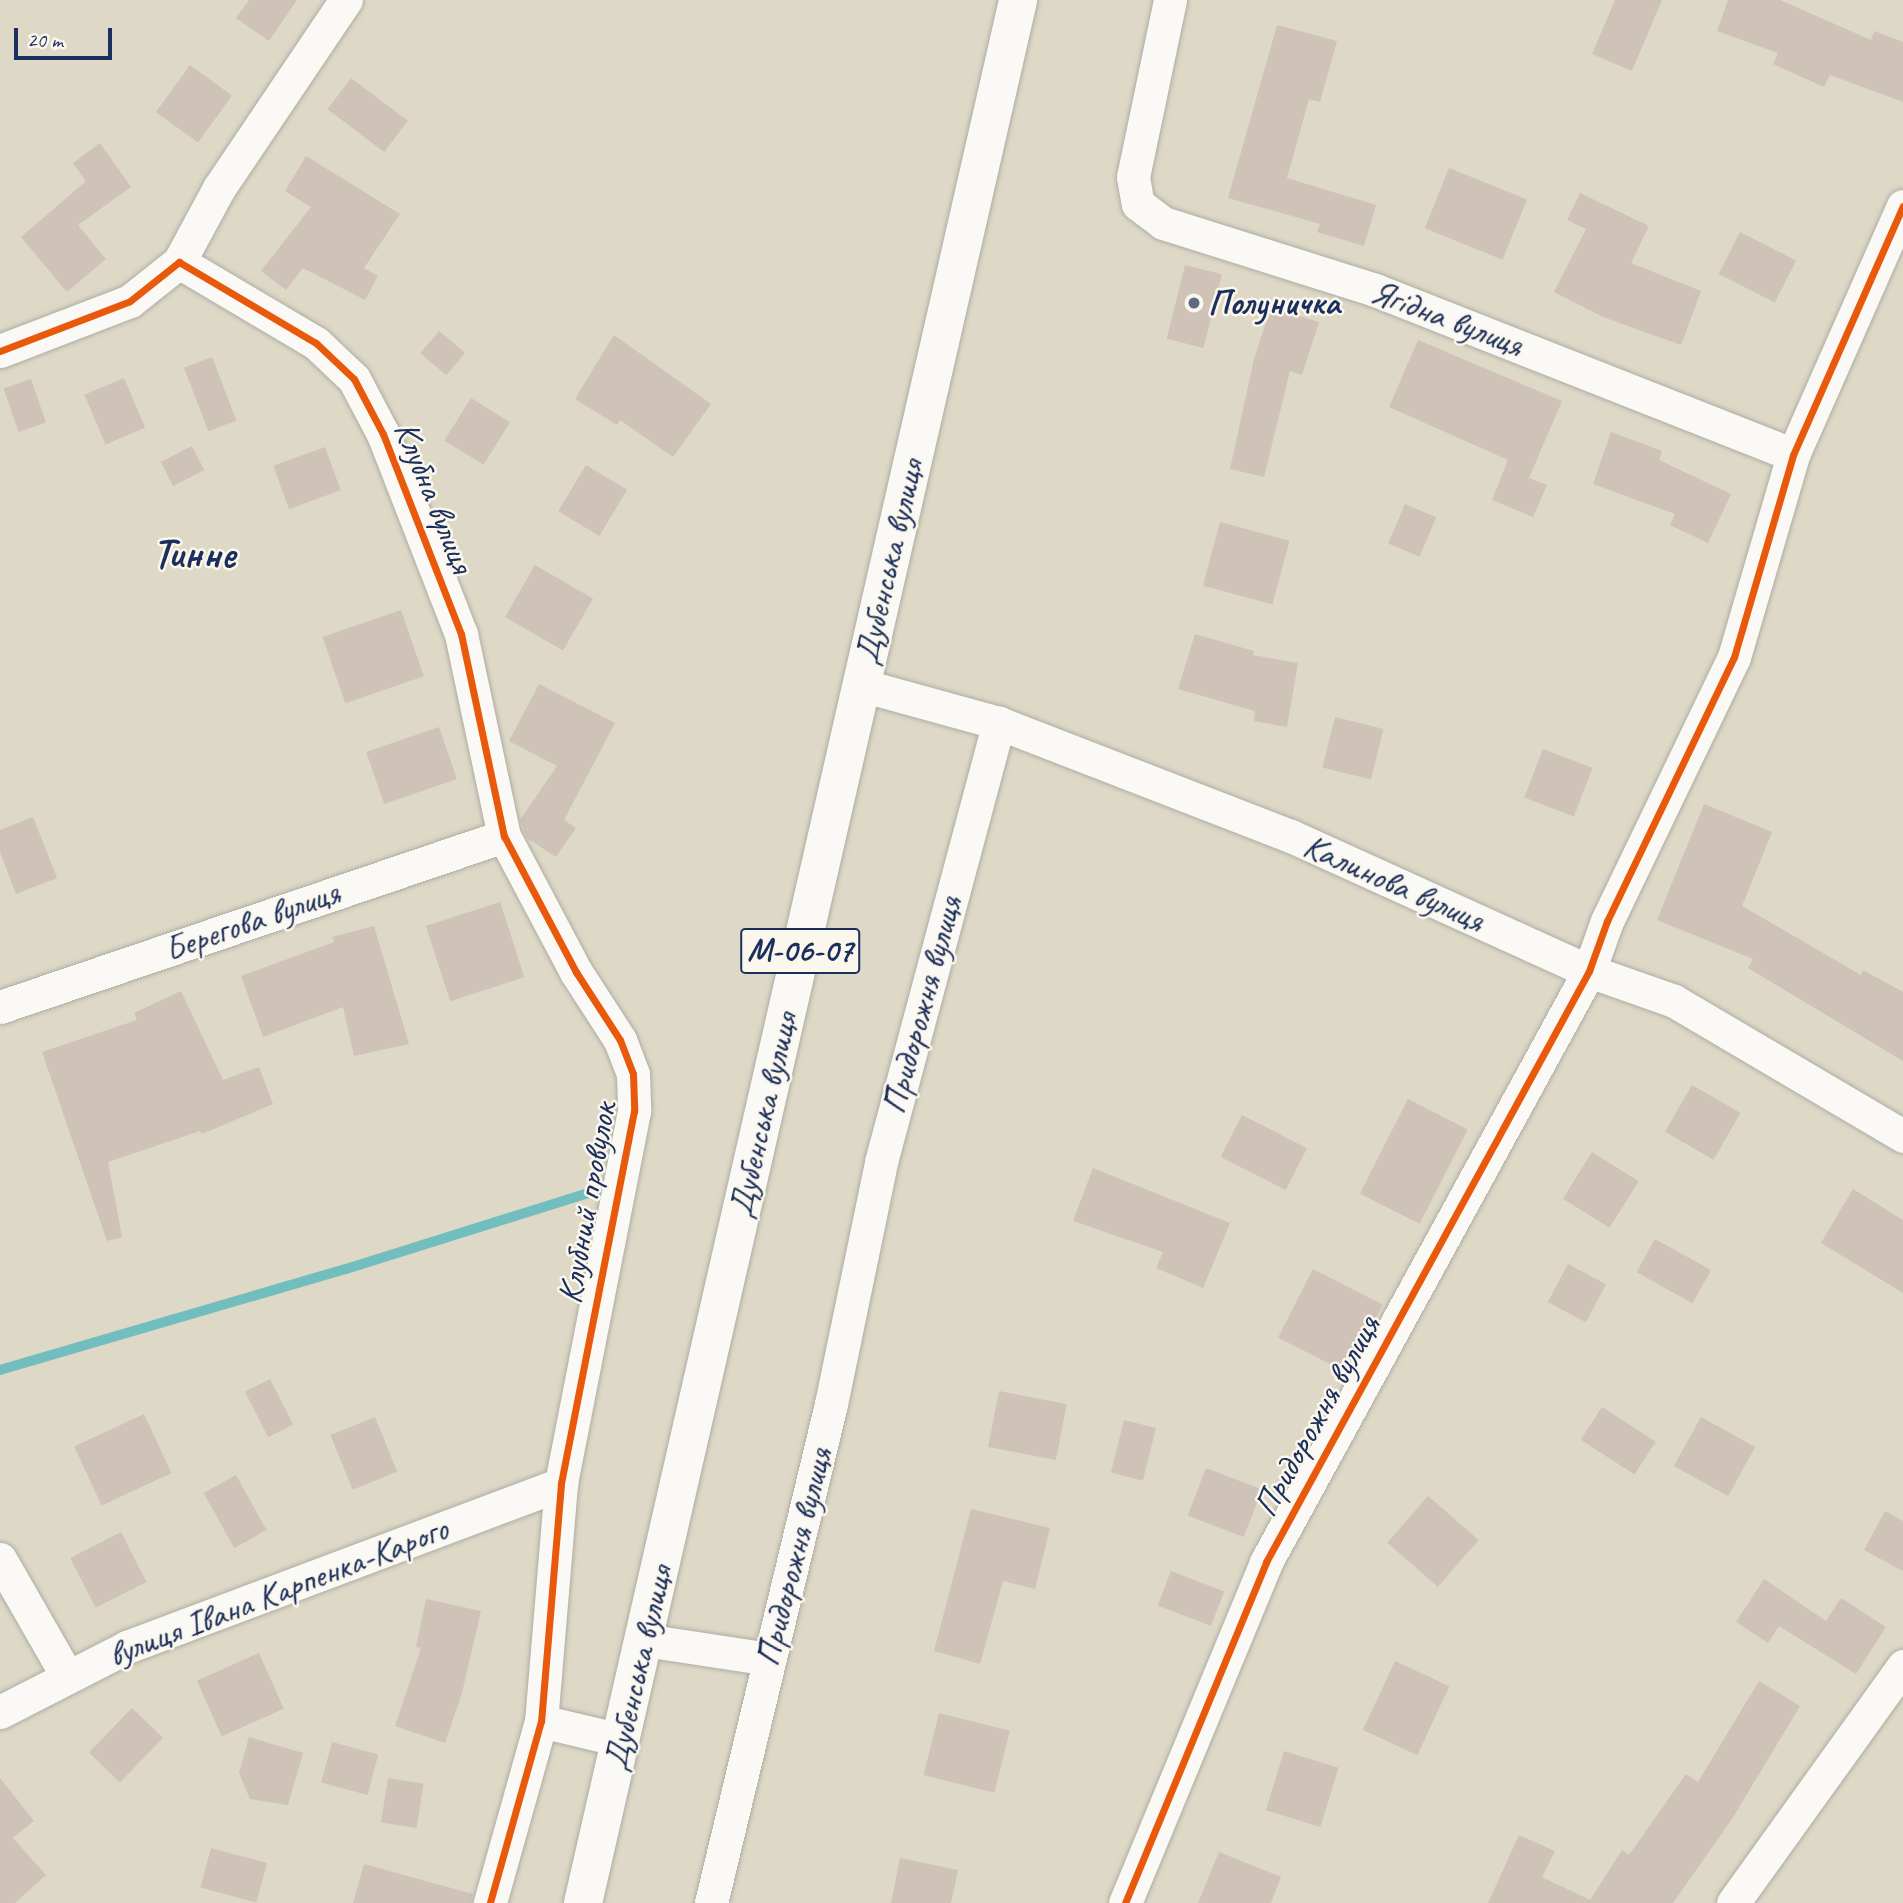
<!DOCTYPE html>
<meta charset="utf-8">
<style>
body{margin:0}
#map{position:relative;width:1903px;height:1903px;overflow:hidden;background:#ded9c6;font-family:Caveat,sans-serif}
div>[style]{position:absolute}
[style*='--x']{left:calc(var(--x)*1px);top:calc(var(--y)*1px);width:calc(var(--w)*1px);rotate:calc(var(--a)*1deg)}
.stream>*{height:10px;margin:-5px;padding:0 5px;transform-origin:5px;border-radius:5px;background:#72bebe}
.building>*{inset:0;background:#cfc2b6;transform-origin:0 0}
.roads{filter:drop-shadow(0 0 2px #aeaca4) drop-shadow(0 0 2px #aeaca4)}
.minor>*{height:33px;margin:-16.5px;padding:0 16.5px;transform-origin:16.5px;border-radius:16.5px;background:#faf9f6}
.primary>*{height:38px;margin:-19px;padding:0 19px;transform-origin:19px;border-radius:19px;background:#faf9f6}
.cycleway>*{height:7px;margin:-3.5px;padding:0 3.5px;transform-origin:3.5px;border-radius:3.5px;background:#e8590c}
.dots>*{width:19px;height:19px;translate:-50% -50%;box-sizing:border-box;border:4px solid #fbf7ec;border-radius:50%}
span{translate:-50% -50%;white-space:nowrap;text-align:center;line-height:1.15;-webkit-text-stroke:5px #fbf7ec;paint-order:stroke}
.shield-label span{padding:2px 5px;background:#fbf7ec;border:2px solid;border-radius:5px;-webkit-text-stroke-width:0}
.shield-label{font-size:33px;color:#1b2f5e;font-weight:700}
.poi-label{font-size:35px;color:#1b2f5e;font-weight:700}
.left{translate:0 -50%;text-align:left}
.street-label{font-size:35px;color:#1b2f5e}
.district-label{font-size:42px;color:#1b2f5e;font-weight:700}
.scale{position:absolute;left:14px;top:28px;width:98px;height:32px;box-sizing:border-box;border:4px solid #1b2f5e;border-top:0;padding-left:9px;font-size:21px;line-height:24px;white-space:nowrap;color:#1b2f5e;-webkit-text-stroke:5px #fbf7ec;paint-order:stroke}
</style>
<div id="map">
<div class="stream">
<div style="--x:0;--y:1370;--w:360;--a:-16.3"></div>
<div style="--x:346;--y:1269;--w:274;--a:-17.4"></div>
</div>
<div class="building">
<div style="clip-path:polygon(249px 0,297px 0,269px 41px,236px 18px)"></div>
<div style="clip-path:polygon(1615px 0,1662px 0,1632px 71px,1592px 54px)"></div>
<div style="clip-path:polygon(1728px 0,1780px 0,1871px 40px,1874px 31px,1903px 42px,1903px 102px,1830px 75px,1824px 87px,1773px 64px,1778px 53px,1717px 31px)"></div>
<div style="clip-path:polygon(1277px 25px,1337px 41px,1320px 102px,1309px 99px,1287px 178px,1376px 205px,1364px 246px,1317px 232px,1320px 224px,1228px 198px)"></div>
<div style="left:190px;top:65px;width:52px;height:58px;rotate:36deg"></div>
<div style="left:351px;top:78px;width:71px;height:39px;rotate:37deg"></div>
<div style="clip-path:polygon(100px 143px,131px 187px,78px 225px,106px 259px,67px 292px,21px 237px,86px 181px,73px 163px)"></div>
<div style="clip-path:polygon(306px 156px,400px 214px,364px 268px,378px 276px,365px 300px,303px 268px,286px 290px,261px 271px,311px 207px,285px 191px)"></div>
<div style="left:1449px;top:168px;width:84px;height:65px;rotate:22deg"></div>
<div style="clip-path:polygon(1580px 193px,1649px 226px,1631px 263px,1701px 291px,1681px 345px,1603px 317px,1554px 292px,1586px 229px,1567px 220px)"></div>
<div style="left:1740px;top:232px;width:63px;height:47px;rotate:27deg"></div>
<div style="left:1185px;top:265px;width:38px;height:76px;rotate:14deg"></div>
<div style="clip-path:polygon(1271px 307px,1319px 322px,1302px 375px,1290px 371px,1264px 477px,1230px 469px,1254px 359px)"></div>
<div style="left:439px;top:331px;width:34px;height:29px;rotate:40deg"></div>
<div style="clip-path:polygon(614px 335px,711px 404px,673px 457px,620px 420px,617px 425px,575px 399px)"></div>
<div style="clip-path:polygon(1418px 340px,1562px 401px,1529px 478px,1547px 485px,1533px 517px,1492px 500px,1508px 460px,1389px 407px)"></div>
<div style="left:212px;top:357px;width:68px;height:30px;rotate:69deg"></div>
<div style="left:124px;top:378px;width:54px;height:43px;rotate:67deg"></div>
<div style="left:31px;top:379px;width:46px;height:29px;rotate:71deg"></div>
<div style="left:471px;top:398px;width:46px;height:50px;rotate:32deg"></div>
<div style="clip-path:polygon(1611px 432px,1662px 451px,1659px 460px,1731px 494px,1708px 543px,1670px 525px,1675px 514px,1593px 484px)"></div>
<div style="left:192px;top:446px;width:27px;height:35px;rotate:63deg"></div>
<div style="left:325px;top:447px;width:46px;height:55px;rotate:70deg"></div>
<div style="left:586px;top:465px;width:48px;height:54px;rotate:31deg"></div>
<div style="left:1405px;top:504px;width:34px;height:43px;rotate:23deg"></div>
<div style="left:1220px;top:522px;width:72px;height:66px;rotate:15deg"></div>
<div style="left:535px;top:565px;width:67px;height:60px;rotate:30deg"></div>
<div style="left:401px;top:610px;width:70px;height:83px;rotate:71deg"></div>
<div style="clip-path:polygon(1195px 634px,1254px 651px,1253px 655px,1298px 663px,1287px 727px,1254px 721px,1255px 711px,1178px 689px)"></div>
<div style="clip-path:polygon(539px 684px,615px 723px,564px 820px,576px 828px,556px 857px,527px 838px,520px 820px,557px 766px,509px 741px)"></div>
<div style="left:1335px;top:717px;width:50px;height:52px;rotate:14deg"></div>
<div style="left:439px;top:727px;width:55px;height:77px;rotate:71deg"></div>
<div style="left:1543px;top:749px;width:53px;height:52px;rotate:21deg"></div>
<div style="clip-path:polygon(1704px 804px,1772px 832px,1742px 906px,1861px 975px,1863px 970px,1903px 992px,1903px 1061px,1748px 968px,1753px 959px,1657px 920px)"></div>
<div style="clip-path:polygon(33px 817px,57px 878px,16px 894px,0 852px,0 830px)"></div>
<div style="left:500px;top:902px;width:79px;height:78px;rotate:72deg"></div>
<div style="clip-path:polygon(374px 926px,409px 1044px,354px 1056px,343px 1007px,263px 1037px,241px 976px,334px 942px,332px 937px)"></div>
<div style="clip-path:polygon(181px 991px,223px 1080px,259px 1067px,273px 1104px,202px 1134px,200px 1131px,108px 1162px,122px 1237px,107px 1241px,42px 1052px,137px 1020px,134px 1013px)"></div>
<div style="left:1692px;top:1085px;width:56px;height:54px;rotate:30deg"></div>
<div style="left:1408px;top:1099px;width:67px;height:106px;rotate:27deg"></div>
<div style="left:1242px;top:1115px;width:73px;height:47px;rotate:27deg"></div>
<div style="left:1592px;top:1152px;width:55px;height:55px;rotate:32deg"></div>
<div style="clip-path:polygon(1093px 1168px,1230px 1223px,1203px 1288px,1156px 1268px,1163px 1252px,1073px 1221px)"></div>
<div style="clip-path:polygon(1853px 1189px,1903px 1220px,1903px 1293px,1821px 1243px)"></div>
<div style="left:1655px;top:1239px;width:64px;height:38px;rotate:29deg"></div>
<div style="left:1568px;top:1264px;width:43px;height:43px;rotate:28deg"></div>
<div style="left:1313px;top:1269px;width:78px;height:77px;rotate:27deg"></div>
<div style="left:270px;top:1379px;width:51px;height:28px;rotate:63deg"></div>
<div style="left:999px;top:1391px;width:69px;height:57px;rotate:11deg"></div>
<div style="left:1602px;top:1407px;width:64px;height:39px;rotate:33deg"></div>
<div style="left:144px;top:1414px;width:65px;height:77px;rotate:65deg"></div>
<div style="left:375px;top:1417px;width:59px;height:48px;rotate:68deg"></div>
<div style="left:1701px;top:1417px;width:62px;height:56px;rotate:29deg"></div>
<div style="left:1124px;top:1420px;width:33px;height:54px;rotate:14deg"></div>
<div style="left:1206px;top:1468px;width:60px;height:51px;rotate:21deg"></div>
<div style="left:236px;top:1475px;width:63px;height:37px;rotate:61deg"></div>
<div style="left:1428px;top:1496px;width:67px;height:62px;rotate:41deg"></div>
<div style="clip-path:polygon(971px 1509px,1050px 1528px,1035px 1589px,1003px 1581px,980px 1664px,934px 1651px)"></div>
<div style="clip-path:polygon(1885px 1511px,1903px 1521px,1903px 1571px,1864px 1550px)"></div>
<div style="left:121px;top:1532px;width:56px;height:57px;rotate:63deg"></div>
<div style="left:1171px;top:1571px;width:57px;height:37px;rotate:21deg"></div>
<div style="clip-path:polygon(1764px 1579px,1826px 1621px,1841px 1598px,1886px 1627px,1856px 1674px,1779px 1626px,1768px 1643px,1736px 1622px)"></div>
<div style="clip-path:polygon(426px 1599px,481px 1611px,462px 1693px,445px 1743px,395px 1726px,421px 1648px,416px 1647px)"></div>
<div style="left:259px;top:1653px;width:61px;height:68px;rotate:66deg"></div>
<div style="left:1395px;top:1661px;width:60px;height:76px;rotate:25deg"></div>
<div style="clip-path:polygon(1759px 1681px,1800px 1706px,1732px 1819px,1673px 1903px,1488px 1903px,1519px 1835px,1555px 1851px,1542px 1877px,1590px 1900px,1622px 1850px,1629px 1855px,1686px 1774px,1698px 1782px)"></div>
<div style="left:132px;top:1708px;width:43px;height:62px;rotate:44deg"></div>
<div style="left:939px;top:1713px;width:73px;height:64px;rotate:14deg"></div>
<div style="clip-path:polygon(249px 1737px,303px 1753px,288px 1805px,250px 1799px,239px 1773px)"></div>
<div style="left:332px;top:1742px;width:48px;height:42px;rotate:15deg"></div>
<div style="left:1284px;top:1751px;width:57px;height:62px;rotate:17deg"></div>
<div style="clip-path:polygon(0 1778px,34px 1821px,13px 1838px,46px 1875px,15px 1903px,0 1903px)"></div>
<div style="left:388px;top:1778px;width:36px;height:45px;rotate:9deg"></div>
<div style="left:211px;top:1848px;width:58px;height:41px;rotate:15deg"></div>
<div style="clip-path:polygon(1219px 1852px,1281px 1877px,1271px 1903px,1198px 1903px)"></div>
<div style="clip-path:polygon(900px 1858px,958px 1870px,951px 1903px,891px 1903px)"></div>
<div style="clip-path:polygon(364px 1864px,473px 1894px,471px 1903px,353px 1903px)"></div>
</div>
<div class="roads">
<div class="minor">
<div style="--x:1170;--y:0;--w:181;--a:101.8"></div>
<div style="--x:1133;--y:177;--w:27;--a:80"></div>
<div style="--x:1138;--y:204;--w:31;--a:37"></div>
<div style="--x:1163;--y:223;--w:222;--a:17.5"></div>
<div style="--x:1375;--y:290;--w:449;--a:21.5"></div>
<div style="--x:179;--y:262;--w:84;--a:-61.6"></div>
<div style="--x:219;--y:188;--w:227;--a:-56"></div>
<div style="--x:0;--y:351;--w:139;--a:-21"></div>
<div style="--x:130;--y:301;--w:63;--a:-38.5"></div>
<div style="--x:179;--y:262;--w:159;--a:30.6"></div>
<div style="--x:316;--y:343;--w:52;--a:43.5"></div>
<div style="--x:354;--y:379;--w:62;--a:62.2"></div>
<div style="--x:383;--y:434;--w:215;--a:68.7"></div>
<div style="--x:461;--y:634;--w:207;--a:78"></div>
<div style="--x:504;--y:836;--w:154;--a:62.1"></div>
<div style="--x:576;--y:972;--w:81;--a:57.1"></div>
<div style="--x:620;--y:1040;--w:36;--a:69"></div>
<div style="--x:633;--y:1074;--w:37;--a:88"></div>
<div style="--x:634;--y:1111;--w:380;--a:101.1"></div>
<div style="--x:561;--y:1484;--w:238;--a:94.8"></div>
<div style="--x:541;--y:1721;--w:189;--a:105.7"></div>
<div style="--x:861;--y:685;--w:143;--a:15.4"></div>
<div style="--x:999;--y:723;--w:313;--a:21.2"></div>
<div style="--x:1291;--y:836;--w:327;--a:24.4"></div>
<div style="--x:1589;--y:971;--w:90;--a:19.4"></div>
<div style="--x:1674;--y:1001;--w:266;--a:30.5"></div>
<div style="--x:0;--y:1007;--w:532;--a:-18.74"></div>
<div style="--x:0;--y:1559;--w:135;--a:60.2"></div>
<div style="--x:644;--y:1640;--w:127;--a:8.6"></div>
<div style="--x:0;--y:1712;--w:143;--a:-27.1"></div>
<div style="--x:127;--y:1647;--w:464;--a:-20.6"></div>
<div style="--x:541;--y:1721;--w:82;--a:13.4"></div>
<div style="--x:711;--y:1903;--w:513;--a:-76.48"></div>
<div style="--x:831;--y:1404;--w:247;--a:-78.3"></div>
<div style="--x:881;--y:1162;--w:455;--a:-75"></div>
<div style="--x:1125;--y:1903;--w:369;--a:-67.5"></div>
<div style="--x:1266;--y:1562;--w:674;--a:-61.34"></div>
<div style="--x:1589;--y:971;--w:53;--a:-70.2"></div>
<div style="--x:1607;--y:921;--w:293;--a:-64.3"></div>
<div style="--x:1734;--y:657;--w:210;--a:-73.7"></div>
<div style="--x:1793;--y:455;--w:272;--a:-66.2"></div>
<div style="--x:1733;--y:1903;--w:292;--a:-54.3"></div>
</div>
<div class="primary">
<div style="--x:583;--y:1903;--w:1952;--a:-77.12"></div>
</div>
</div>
<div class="cycleway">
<div style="--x:0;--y:351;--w:139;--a:-21"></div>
<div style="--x:130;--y:301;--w:63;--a:-38.5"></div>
<div style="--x:179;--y:262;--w:159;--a:30.6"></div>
<div style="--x:316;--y:343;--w:52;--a:43.5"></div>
<div style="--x:354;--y:379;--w:62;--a:62.2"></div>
<div style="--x:383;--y:434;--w:215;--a:68.7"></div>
<div style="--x:461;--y:634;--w:207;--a:78"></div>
<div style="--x:504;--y:836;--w:154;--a:62.1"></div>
<div style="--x:576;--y:972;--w:81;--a:57.1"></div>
<div style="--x:620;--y:1040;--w:36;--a:69"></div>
<div style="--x:633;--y:1074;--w:37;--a:88"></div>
<div style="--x:634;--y:1111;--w:380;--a:101.1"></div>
<div style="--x:561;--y:1484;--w:238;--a:94.8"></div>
<div style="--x:541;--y:1721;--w:189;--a:105.7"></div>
<div style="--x:1125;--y:1903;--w:369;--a:-67.5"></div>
<div style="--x:1266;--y:1562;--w:674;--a:-61.34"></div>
<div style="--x:1589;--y:971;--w:53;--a:-70.2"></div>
<div style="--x:1607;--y:921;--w:293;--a:-64.3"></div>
<div style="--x:1734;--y:657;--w:210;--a:-73.7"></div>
<div style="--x:1793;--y:455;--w:272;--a:-66.2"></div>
</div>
<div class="dots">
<div style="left:1194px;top:303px;background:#5f6a82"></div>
</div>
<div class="shield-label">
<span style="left:800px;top:951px">М-06-07</span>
</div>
<div class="poi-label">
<span class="left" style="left:1208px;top:303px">Полуничка</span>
</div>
<div class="street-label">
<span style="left:1447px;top:318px;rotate:21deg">Ягідна вулиця</span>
<span style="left:434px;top:497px;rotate:68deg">Клубна вулиця</span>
<span style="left:889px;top:562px;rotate:-77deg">Дубенська вулиця</span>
<span style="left:1394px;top:883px;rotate:24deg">Калинова вулиця</span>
<span style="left:252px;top:921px;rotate:-19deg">Берегова вулиця</span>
<span style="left:922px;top:1005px;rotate:-75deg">Придорожня вулиця</span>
<span style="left:763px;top:1115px;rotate:-77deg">Дубенська вулиця</span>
<span style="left:587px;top:1203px;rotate:-80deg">Клубний провулок</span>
<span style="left:1317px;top:1416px;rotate:-61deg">Придорожня вулиця</span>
<span style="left:794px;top:1557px;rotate:-76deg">Придорожня вулиця</span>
<span style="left:278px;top:1592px;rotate:-21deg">вулиця Івана Карпенка-Карого</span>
<span style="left:638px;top:1668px;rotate:-77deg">Дубенська вулиця</span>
</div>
<div class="district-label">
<span style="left:194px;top:554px">Тинне</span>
</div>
<div class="scale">20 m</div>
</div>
